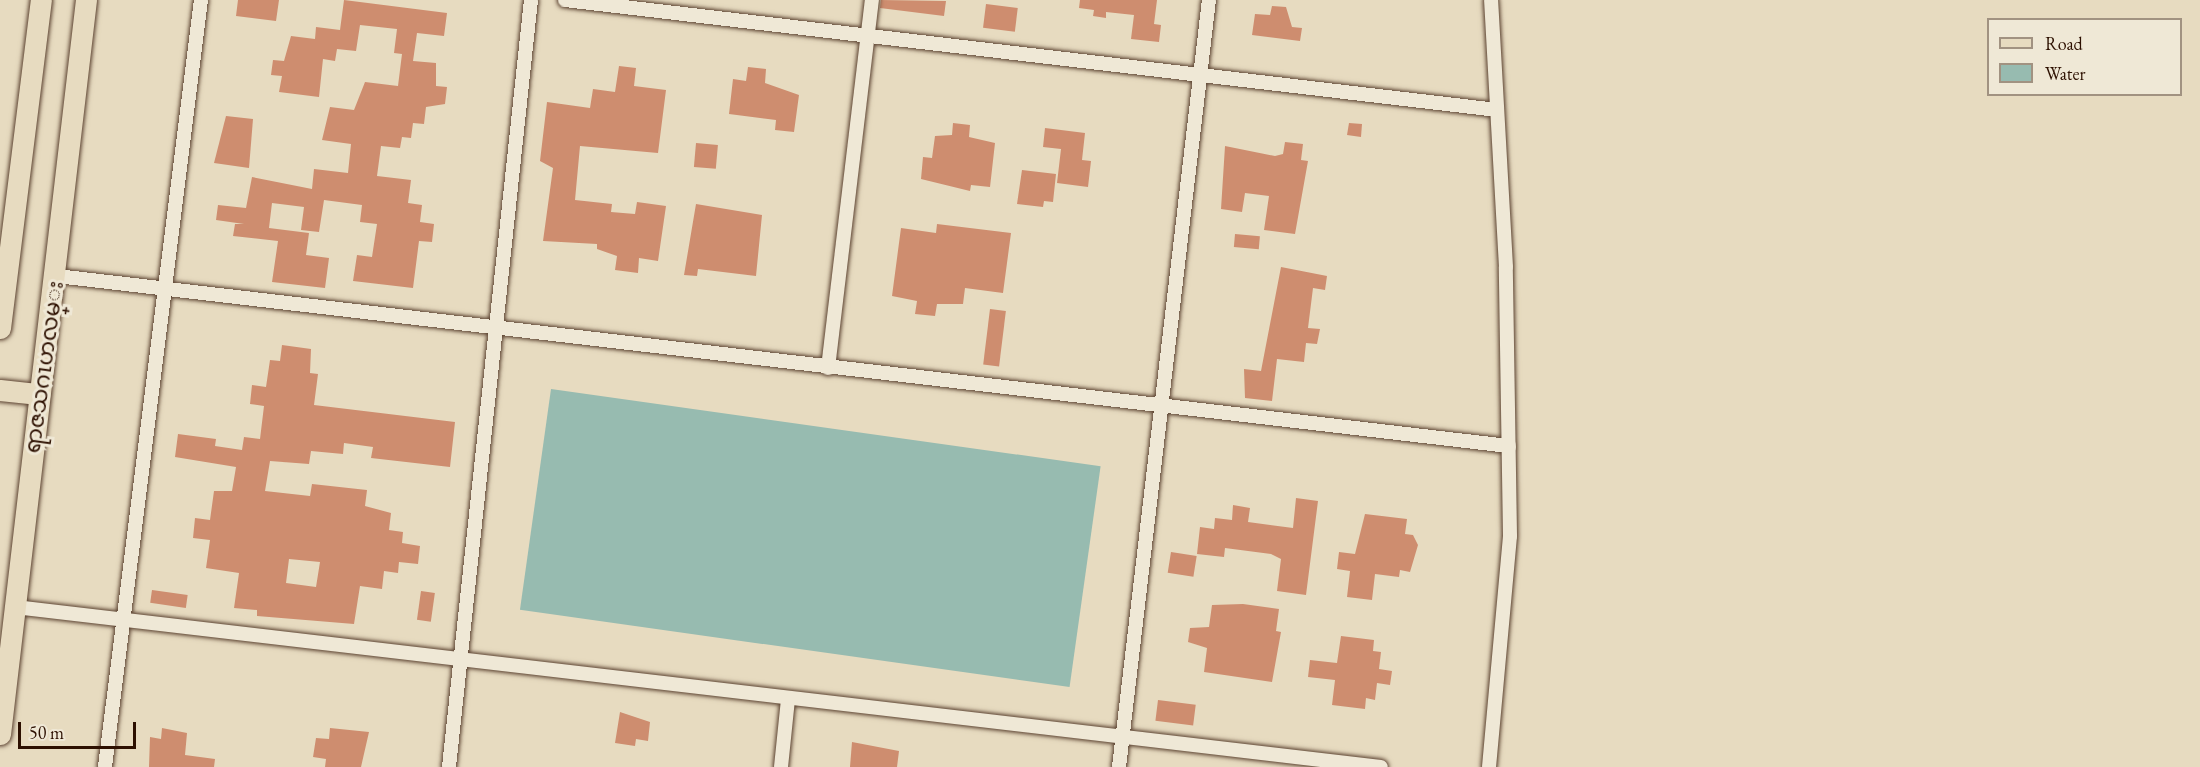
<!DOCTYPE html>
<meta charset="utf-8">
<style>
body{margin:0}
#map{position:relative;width:2200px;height:767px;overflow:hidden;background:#e7dbc0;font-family:"EB Garamond","Noto Sans Myanmar",serif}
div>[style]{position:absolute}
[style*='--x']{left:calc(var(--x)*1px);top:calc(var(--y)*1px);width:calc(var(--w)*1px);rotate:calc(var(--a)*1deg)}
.water>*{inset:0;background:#97bbb0;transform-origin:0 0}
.building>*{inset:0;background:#ce8d6f;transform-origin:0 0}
.roads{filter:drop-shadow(0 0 2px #5c4331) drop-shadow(0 0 2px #5c4331)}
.street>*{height:14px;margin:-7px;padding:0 7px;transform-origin:7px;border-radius:7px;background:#efe8d6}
.primary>*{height:21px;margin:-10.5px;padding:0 10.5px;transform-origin:10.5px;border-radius:10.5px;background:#e7dbc0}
span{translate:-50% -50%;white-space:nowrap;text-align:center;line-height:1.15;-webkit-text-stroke:6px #efe8d6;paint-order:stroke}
.street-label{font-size:22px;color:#2d1001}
.legend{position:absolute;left:1987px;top:18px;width:195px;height:78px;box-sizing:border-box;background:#efe8d6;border:2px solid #a19281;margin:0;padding:8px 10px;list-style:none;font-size:18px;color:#2d1001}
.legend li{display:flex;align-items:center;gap:12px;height:30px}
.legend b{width:30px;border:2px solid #a19281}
.scale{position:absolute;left:18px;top:722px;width:118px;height:27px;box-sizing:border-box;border:3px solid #2d1001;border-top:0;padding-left:8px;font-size:18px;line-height:21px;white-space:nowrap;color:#2d1001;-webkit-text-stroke:4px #efe8d6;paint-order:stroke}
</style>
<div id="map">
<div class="water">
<div style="left:551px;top:389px;width:555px;height:223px;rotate:8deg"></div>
</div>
<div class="building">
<div style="clip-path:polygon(238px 0,279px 0,276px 21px,236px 16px)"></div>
<div style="clip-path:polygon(344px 0,447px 13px,444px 36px,417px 33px,413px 61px,436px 63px,436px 86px,447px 87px,445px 104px,426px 107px,424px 124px,413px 123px,411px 138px,402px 137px,400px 148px,381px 146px,377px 176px,411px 180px,408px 203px,422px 205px,420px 222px,434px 224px,432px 242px,419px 241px,413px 288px,353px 281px,357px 255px,372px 257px,377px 224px,360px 222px,362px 205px,324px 200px,319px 232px,301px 230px,304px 207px,272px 203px,269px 228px,309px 233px,306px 255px,329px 258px,325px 288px,272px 282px,278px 241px,233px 236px,235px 224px,244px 224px,216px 220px,218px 205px,246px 208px,252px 177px,312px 189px,314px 169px,348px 173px,351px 144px,322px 140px,330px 107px,354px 110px,365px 82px,398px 86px,402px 54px,394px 53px,397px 29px,360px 25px,356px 51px,337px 49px,335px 61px,323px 59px,319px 97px,279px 92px,282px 76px,271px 75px,273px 60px,284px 61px,291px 36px,315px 39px,316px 27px,340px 30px)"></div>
<div style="clip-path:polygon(881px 0,946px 1px,944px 16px,880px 8px)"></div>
<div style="clip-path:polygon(1080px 0,1157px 0,1154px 24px,1161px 25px,1159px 42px,1131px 39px,1134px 15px,1106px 12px,1106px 18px,1093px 16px,1094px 10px,1079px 8px)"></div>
<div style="left:986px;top:4px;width:32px;height:24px;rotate:7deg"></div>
<div style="clip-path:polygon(1272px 6px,1286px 7px,1292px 27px,1302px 28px,1300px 41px,1252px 35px,1255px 14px,1270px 15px)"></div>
<div style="clip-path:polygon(619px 66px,636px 68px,634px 86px,666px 90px,658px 153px,580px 146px,575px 200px,612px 204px,611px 212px,635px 214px,637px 202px,666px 206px,658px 261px,639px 258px,638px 273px,615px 270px,617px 256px,597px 249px,597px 244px,543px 241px,553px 168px,540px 161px,547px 102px,590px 108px,593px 89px,615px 92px)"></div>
<div style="clip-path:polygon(748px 67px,766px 69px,765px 83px,799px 95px,794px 132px,775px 130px,776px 120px,729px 114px,733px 79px,746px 81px)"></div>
<div style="clip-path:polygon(226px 116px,253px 119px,249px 168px,214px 163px)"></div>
<div style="clip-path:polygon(953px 123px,970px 125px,969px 137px,995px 143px,990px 187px,971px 185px,970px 191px,921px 179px,923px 157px,932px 158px,935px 136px,952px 135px)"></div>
<div style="clip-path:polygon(1349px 123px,1362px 124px,1361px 137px,1347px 135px)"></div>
<div style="clip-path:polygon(1045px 128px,1085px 133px,1082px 160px,1091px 161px,1088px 187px,1057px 183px,1061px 149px,1043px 147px)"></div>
<div style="clip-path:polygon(1285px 142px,1303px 144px,1301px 160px,1308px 161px,1295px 234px,1264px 230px,1269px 196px,1245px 193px,1242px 212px,1221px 209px,1225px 146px,1275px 156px,1283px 154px)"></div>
<div style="left:696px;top:143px;width:22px;height:24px;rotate:5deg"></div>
<div style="clip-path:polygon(1022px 170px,1056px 174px,1053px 202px,1044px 201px,1043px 207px,1017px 204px)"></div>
<div style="clip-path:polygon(696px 204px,762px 215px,756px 276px,698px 269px,697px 276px,684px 275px)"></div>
<div style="clip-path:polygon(937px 224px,1011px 233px,1003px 293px,965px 288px,963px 304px,937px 304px,935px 316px,915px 314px,917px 301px,892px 296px,901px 228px,936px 233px)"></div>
<div style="left:1235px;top:234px;width:25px;height:13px;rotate:5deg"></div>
<div style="clip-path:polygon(1281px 267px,1327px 276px,1325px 290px,1313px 288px,1308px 328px,1320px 329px,1317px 344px,1306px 343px,1304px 362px,1277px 359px,1272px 401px,1245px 398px,1244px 369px,1261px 371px)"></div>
<div style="left:990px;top:309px;width:16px;height:56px;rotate:7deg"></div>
<div style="clip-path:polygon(evenodd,282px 345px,311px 349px,310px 373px,318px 374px,314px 405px,455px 422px,450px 467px,371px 458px,373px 447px,344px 443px,343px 454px,311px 451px,309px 464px,270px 461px,265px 491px,310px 496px,312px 484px,367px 490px,365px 506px,391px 513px,389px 530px,403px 532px,402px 543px,420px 546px,418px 564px,399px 562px,398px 573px,384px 571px,382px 589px,360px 586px,354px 624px,257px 616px,257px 610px,234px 608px,239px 573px,206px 568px,210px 540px,193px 538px,195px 518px,210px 520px,214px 491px,232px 491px,236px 467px,175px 457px,178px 434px,216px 439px,215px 446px,242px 450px,244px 437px,260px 439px,264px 406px,250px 404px,252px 385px,266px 387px,270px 360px,280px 361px,282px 345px,289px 559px,320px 562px,316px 587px,286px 583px,289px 559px)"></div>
<div style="clip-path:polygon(1296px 498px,1318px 501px,1306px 595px,1277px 591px,1281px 559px,1271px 554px,1225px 548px,1224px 557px,1197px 554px,1200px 527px,1214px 529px,1215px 518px,1232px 520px,1233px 505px,1250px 508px,1248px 522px,1293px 528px)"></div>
<div style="clip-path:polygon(1365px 514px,1407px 519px,1405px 534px,1413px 535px,1418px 545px,1410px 572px,1400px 570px,1399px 577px,1375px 574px,1372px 600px,1347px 597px,1350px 571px,1337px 569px,1339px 552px,1355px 554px)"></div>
<div style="left:1171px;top:552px;width:26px;height:21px;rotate:9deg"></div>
<div style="left:152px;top:590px;width:36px;height:13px;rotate:8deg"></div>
<div style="left:421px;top:591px;width:14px;height:29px;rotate:8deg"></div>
<div style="clip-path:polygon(1243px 604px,1279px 609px,1276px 631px,1281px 632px,1272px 682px,1204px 672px,1207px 648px,1188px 642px,1190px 628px,1209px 627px,1212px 605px)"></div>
<div style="clip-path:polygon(1341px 636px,1374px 640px,1373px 651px,1381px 652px,1379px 669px,1392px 671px,1390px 685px,1377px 683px,1375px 700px,1366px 698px,1365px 709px,1332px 705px,1335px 680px,1308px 677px,1310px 660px,1337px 663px)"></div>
<div style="left:1158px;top:700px;width:38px;height:21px;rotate:7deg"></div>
<div style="clip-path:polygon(620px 712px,650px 722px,648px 741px,636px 739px,635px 746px,615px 743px)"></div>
<div style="clip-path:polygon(162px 728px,187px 733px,185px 755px,215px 759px,214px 767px,149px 767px,150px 737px,161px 739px)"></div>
<div style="clip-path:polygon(330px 728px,369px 732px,361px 767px,325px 767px,326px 759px,313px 757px,316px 738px,329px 739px)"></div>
<div style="clip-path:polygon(852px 742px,899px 751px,897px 767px,850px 767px)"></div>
</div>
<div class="roads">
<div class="street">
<div style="--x:565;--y:0;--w:938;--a:6.73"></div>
<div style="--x:57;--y:276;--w:1462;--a:6.68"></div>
<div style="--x:828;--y:368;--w:371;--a:-83.2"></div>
<div style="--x:15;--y:607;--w:1375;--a:6.68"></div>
<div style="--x:105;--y:767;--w:773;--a:-82.87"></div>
<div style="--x:449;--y:767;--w:771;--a:-83.9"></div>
<div style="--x:781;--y:767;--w:68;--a:-84.1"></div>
<div style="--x:1119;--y:767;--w:772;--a:-83.31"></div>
<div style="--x:1489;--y:767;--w:232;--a:-84.8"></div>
<div style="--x:1510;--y:536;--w:269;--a:-90.9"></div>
<div style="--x:1506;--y:267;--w:267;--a:-93.2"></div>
</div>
<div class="primary">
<div style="--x:0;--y:328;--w:331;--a:-82.9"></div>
<div style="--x:0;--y:390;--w:39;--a:6"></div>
<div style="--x:0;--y:734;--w:739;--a:-83.32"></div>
</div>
</div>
<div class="street-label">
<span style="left:44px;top:367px;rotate:-82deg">ရာဇသဂၤဟလမ္း</span>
</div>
<ul class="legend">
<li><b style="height:8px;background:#e7dbc0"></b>Road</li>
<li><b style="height:16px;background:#97bbb0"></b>Water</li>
</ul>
<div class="scale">50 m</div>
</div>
